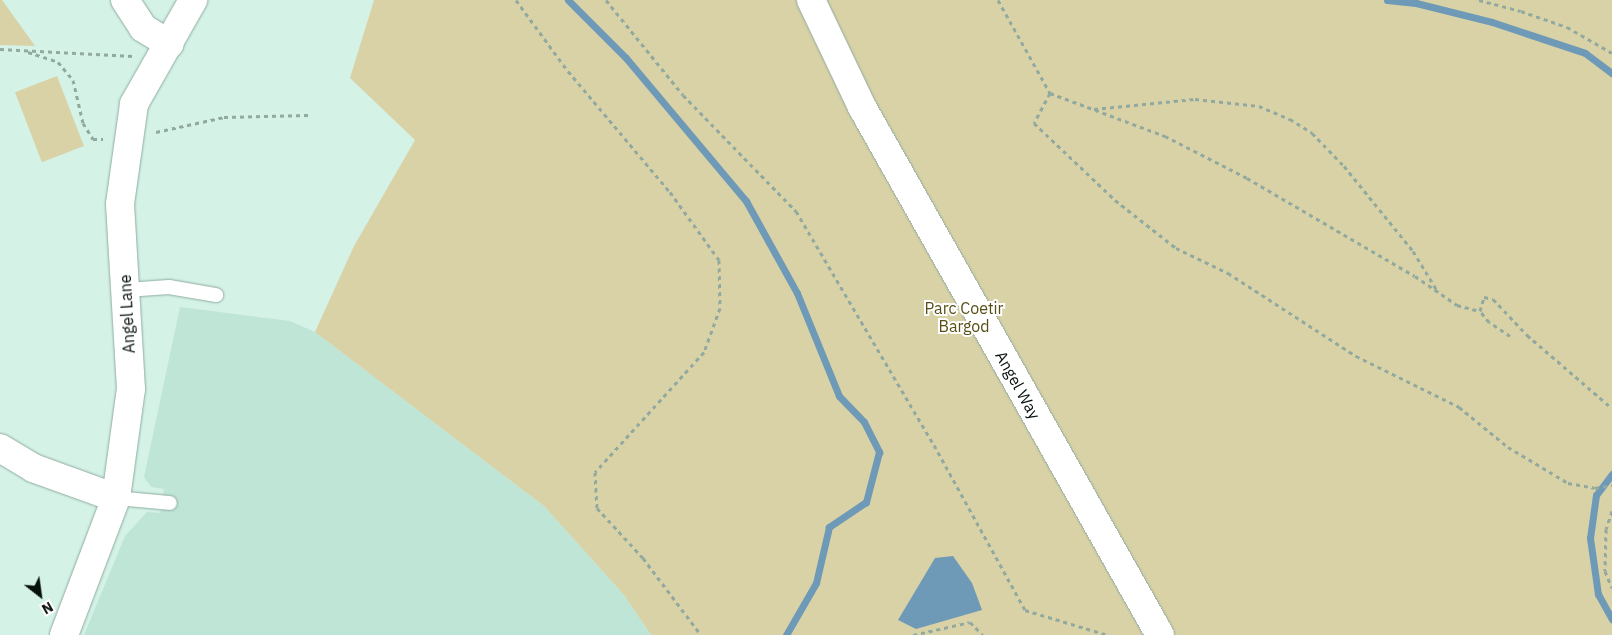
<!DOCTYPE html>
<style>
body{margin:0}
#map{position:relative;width:1612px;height:635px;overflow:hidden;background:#d4f2e6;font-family:"IBM Plex Sans",sans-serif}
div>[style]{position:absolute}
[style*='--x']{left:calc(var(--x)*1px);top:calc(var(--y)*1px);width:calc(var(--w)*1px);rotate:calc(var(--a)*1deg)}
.built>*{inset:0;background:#bfe5d6}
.green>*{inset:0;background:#d9d2a7;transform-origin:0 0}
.water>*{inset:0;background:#6e9ab7}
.stream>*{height:7px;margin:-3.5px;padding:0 3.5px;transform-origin:3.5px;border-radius:3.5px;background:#6e9ab7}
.path>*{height:3px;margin-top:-1.5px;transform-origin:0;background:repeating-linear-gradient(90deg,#91a99f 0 4px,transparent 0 8px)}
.roads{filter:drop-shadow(0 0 1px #90aca1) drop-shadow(0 0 1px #90aca1)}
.service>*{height:14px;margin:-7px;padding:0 7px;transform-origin:7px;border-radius:7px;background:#fff}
.minor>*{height:28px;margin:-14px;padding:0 14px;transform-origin:14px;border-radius:14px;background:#fff}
.primary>*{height:28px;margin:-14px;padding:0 14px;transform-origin:14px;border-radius:14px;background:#fff}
span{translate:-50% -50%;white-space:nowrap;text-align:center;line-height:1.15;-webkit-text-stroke:4px #fff;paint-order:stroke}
.park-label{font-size:16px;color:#574f15}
.street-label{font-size:16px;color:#06100c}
.north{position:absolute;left:15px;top:570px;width:50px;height:50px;-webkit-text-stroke:4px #fff;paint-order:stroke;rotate:150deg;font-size:14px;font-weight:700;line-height:20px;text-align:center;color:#06100c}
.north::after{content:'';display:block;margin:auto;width:18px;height:22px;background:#06100c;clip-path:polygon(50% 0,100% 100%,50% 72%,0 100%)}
</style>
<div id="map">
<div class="built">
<div style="clip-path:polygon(180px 307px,290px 321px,315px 332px,544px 506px,624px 595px,651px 635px,84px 635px,125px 536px,147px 512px,160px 513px,164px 489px,151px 487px,144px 477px)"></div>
</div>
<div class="green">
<div style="clip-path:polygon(0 0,2px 0,35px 46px,0 45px)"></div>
<div style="clip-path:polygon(374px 0,1612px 0,1612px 635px,651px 635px,624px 595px,544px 506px,315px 332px,354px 246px,415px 140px,350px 78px)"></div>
<div style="left:57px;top:76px;width:75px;height:45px;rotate:69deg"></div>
</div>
<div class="water">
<div style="clip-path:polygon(953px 556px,972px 583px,982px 610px,916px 629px,898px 620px,935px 558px)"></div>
</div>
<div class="stream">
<div style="--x:568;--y:0;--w:82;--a:45"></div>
<div style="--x:626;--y:58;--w:187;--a:50"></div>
<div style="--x:746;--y:201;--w:105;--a:61"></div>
<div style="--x:797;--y:293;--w:111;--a:67.8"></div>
<div style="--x:839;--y:396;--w:36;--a:46"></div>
<div style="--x:864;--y:422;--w:34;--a:63"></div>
<div style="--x:879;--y:452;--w:52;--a:104.6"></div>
<div style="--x:866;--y:502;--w:45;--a:146"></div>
<div style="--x:829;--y:527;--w:57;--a:103.1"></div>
<div style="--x:816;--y:583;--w:60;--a:120"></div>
<div style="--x:1387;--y:0;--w:29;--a:6"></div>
<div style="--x:1416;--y:3;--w:78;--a:14"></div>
<div style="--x:1492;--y:22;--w:98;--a:18.4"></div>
<div style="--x:1585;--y:53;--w:34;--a:37"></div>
<div style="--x:1612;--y:474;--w:26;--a:127"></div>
<div style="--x:1596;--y:495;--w:43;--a:97.9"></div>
<div style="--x:1590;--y:538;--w:57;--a:81.9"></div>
<div style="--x:1598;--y:594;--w:29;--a:61"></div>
</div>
<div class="path">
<div style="--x:516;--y:0;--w:88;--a:53.8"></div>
<div style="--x:568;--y:71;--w:158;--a:49.9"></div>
<div style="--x:670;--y:192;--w:84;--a:54.2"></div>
<div style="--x:719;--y:260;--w:48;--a:88.8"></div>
<div style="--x:720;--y:308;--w:47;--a:110"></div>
<div style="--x:704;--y:352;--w:162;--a:132.2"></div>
<div style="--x:595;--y:472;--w:36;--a:87"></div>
<div style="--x:597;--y:508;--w:68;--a:47.4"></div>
<div style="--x:643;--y:558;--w:96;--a:53"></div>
<div style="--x:606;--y:0;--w:122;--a:51"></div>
<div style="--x:683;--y:95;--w:162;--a:45.8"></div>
<div style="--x:796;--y:211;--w:272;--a:59.5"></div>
<div style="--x:934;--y:445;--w:188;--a:61.1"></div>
<div style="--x:1025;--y:610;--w:87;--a:16.8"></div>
<div style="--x:998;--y:0;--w:107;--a:60.8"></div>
<div style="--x:1050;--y:93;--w:123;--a:20.5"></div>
<div style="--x:1165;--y:136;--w:92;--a:27.1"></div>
<div style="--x:1247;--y:178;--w:194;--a:30.3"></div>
<div style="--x:1415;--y:276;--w:51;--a:34.6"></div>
<div style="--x:1457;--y:305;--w:24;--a:15"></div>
<div style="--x:1479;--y:0;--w:43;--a:14.7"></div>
<div style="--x:1521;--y:11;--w:49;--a:19.2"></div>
<div style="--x:1567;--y:27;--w:52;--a:30"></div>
<div style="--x:0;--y:49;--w:133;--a:3"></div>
<div style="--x:28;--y:52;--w:32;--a:18"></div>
<div style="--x:58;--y:62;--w:23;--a:50"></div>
<div style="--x:73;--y:80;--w:44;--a:76.9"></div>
<div style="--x:83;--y:123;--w:19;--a:58"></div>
<div style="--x:93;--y:139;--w:10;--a:0"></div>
<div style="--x:1050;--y:93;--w:34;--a:118"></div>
<div style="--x:1034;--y:123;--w:112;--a:43.5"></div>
<div style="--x:1115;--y:200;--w:78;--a:38.2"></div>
<div style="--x:1176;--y:248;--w:58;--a:25.7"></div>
<div style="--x:1228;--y:273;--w:153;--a:33"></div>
<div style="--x:1356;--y:356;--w:115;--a:26.3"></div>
<div style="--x:1459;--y:407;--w:63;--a:39.2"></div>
<div style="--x:1508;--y:447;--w:70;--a:31"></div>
<div style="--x:1568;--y:483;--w:27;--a:10"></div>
<div style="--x:1595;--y:488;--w:17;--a:-10"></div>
<div style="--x:1094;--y:109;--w:101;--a:-5.7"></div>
<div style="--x:1195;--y:99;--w:64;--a:6.2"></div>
<div style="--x:1259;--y:106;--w:34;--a:23"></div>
<div style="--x:1290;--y:119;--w:26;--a:32"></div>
<div style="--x:1312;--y:133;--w:46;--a:45.9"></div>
<div style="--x:1344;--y:166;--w:109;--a:50.9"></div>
<div style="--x:1413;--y:251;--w:48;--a:58.6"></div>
<div style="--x:156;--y:132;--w:70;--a:-12.4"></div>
<div style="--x:224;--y:117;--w:85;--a:-1.3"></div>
<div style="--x:1510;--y:336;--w:25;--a:-146"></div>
<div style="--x:1489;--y:322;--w:14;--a:-129"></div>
<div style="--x:1480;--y:311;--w:15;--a:-74"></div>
<div style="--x:1484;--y:297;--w:9;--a:13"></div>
<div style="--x:1493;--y:299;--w:50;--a:46.6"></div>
<div style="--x:1527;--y:335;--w:112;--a:40.7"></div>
<div style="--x:1612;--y:511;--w:19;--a:108"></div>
<div style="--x:1606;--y:529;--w:42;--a:91.4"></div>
<div style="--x:1605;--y:571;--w:18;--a:68"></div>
<div style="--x:913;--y:635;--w:58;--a:-12.8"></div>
<div style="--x:970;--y:622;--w:18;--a:45"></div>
</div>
<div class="roads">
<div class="service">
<div style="--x:126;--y:290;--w:43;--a:-4"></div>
<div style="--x:169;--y:287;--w:48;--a:9.7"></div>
<div style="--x:116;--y:498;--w:54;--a:5.3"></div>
</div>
<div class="minor">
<div style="--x:125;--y:0;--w:33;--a:57"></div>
<div style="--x:143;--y:28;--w:31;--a:31"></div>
<div style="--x:0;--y:448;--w:39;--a:31"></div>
<div style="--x:33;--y:468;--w:88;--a:19.9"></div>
<div style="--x:64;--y:635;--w:147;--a:-69.2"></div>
<div style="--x:116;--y:498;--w:110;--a:-82.2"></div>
<div style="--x:131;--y:389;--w:185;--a:-93.4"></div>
<div style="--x:120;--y:204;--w:101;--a:-82"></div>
<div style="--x:134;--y:104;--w:120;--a:-60.4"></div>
</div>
<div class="primary">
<div style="--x:811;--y:0;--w:119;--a:64.5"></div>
<div style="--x:862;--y:107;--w:606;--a:60.56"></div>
</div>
</div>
<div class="park-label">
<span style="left:964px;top:317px">Parc Coetir<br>Bargod</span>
</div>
<div class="street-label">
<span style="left:127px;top:314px;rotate:-93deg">Angel Lane</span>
<span style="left:1018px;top:385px;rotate:61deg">Angel Way</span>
</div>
<div class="north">N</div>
</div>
